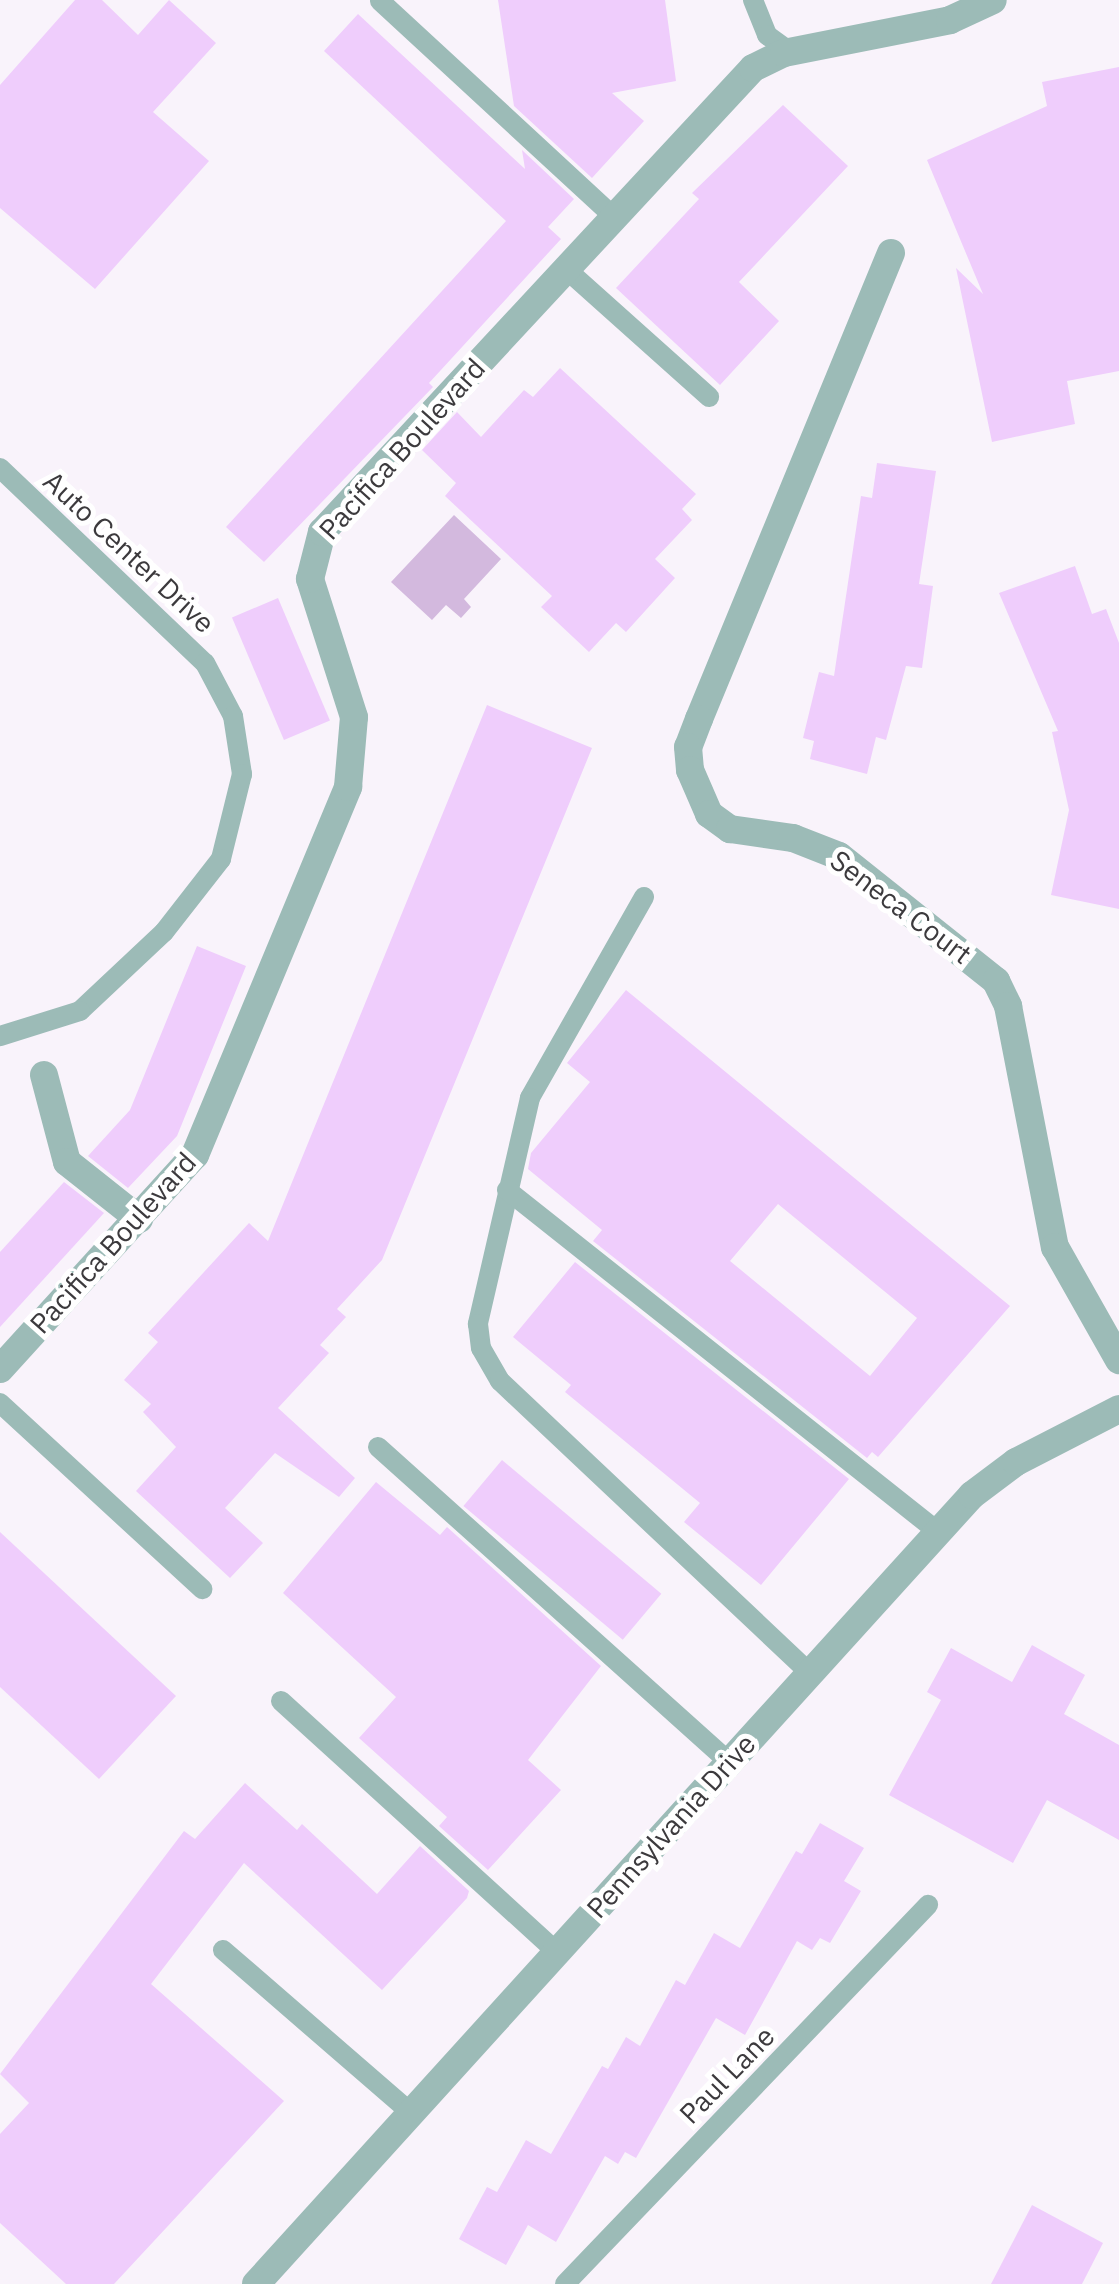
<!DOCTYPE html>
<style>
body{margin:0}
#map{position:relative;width:1119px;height:2284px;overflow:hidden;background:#f9f3fb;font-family:"IBM Plex Sans",sans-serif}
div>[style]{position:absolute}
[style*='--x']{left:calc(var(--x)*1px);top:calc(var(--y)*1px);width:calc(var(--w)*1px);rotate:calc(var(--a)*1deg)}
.green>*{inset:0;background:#d3b9de}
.building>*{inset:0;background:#efcdfc;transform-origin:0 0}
.service>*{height:20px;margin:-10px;padding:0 10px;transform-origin:10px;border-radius:10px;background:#9cbbb7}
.minor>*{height:28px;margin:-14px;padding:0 14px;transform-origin:14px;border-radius:14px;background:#9cbbb7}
.tertiary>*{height:28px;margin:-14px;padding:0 14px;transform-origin:14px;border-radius:14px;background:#9cbbb7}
span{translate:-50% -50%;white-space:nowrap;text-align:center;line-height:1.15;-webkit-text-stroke:10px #fff;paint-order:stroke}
.street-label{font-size:28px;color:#3c3a3d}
</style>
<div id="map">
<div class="green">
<div style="clip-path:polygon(454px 515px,501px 559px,464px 599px,471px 607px,461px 618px,446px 605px,432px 620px,391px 582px)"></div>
</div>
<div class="building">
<div style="clip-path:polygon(75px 0,102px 0,138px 35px,169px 0,216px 43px,153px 112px,209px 161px,95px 289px,0 208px,0 85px)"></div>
<div style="clip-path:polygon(498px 0,665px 0,676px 81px,612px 93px,644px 121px,592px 178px,514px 106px)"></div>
<div style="clip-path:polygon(358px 14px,525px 169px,522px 150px,574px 199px,548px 227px,561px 239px,429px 383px,433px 387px,264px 562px,226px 527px,506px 221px,324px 51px)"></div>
<div style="clip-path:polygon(1119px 67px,1119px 371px,1067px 381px,1075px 424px,992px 442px,956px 268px,983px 294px,927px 160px,1047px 106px,1042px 82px)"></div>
<div style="clip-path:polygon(783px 105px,848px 166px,739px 282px,779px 321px,720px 385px,616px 288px,699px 199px,692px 193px)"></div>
<div style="clip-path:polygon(560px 368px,696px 494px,682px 509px,692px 520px,655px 559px,675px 578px,626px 632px,616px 623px,589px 652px,541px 607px,552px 596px,445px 496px,456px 483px,422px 450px,457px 412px,481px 437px,524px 390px,533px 397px)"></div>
<div style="clip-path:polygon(877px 463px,936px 471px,919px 584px,933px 586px,922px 668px,906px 666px,886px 740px,876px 737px,867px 774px,810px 759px,814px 741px,803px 738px,819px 672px,834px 676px,861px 496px,872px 498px)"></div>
<div style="clip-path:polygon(1075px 566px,1092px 614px,1106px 609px,1119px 643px,1119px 909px,1051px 895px,1069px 810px,1052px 732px,1058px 731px,999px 593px)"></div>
<div style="left:278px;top:598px;width:133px;height:50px;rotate:67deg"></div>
<div style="clip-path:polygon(487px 705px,592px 748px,382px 1260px,337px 1309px,346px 1317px,320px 1345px,329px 1353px,278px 1408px,355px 1478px,339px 1497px,275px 1453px,225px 1508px,263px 1543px,230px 1578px,136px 1491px,176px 1447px,143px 1412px,151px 1404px,124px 1380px,158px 1342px,148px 1333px,249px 1223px,268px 1241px)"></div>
<div style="clip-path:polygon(197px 946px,246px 966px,177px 1136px,128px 1188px,88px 1156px,130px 1110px)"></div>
<div style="clip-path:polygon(evenodd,626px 990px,1010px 1306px,878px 1457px,872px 1452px,867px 1458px,593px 1241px,602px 1230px,528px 1169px,531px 1153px,590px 1082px,567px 1063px,626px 990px,778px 1204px,917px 1318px,870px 1376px,730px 1261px,778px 1204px)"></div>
<div style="clip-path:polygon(64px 1182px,104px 1213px,0 1327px,0 1252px)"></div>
<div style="clip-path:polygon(575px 1262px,849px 1479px,761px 1585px,684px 1522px,700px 1503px,565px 1392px,571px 1385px,513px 1337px)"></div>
<div style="left:502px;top:1460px;width:208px;height:60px;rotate:40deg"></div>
<div style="clip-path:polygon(376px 1482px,440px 1535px,447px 1527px,601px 1666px,528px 1760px,561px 1790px,488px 1870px,439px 1826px,447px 1817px,359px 1738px,396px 1697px,283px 1593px)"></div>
<div style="clip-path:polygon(0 1532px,176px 1696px,99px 1779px,0 1687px)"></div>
<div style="clip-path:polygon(1032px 1645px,1085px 1675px,1064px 1714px,1119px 1745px,1119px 1840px,1047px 1800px,1013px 1863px,889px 1795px,941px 1700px,927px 1692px,951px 1648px,1012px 1682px)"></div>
<div style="clip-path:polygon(245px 1783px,297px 1830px,302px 1824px,377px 1894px,420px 1846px,469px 1891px,467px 1898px,382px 1990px,244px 1863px,151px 1984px,284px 2101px,114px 2284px,66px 2284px,0 2223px,0 2134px,29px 2103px,0 2074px,184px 1831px,195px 1839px)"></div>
<div style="clip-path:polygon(820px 1823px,864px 1848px,844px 1881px,861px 1891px,830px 1943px,820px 1938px,812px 1950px,797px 1941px,745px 2035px,716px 2018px,636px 2158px,625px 2152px,618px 2164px,605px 2156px,556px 2242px,528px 2225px,506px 2265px,459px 2239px,487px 2187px,497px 2192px,526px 2140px,551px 2154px,602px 2066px,608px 2069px,626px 2037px,640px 2046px,676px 1980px,685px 1985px,714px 1933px,740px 1948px,796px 1851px,802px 1854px)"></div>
<div style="clip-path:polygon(1032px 2205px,1103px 2243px,1082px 2284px,991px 2284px)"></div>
</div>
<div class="service">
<div style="--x:753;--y:0;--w:38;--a:68"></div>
<div style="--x:767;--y:35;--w:29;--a:36"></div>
<div style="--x:380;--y:1;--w:317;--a:42.7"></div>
<div style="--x:566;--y:269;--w:192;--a:41.8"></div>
<div style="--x:0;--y:468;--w:283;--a:43.6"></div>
<div style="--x:205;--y:663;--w:60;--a:62.2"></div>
<div style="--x:233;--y:716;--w:59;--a:81.2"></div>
<div style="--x:242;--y:774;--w:88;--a:103.9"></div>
<div style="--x:221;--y:859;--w:93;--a:128"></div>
<div style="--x:164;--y:932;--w:115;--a:136.8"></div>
<div style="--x:80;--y:1011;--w:84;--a:162.6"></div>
<div style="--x:644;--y:897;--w:231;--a:119.6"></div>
<div style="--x:530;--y:1098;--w:232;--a:103"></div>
<div style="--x:478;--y:1324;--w:24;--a:83"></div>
<div style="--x:481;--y:1348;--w:38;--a:60"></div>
<div style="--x:500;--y:1381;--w:426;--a:43.3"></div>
<div style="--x:507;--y:1190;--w:549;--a:38.42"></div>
<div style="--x:0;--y:1403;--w:275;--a:42.6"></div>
<div style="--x:378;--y:1447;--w:472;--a:41.9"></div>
<div style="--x:281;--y:1701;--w:373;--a:42.3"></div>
<div style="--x:223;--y:1950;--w:249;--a:40.9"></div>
<div style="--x:565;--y:2284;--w:525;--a:-46.24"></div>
</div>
<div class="minor">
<div style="--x:891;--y:253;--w:504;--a:112.39"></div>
<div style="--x:699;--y:719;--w:30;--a:111"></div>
<div style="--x:688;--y:747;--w:23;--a:85"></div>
<div style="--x:690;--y:770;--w:48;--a:66.6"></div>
<div style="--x:709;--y:814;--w:26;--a:36"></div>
<div style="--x:730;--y:829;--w:64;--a:8.1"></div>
<div style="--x:793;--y:838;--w:49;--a:21.4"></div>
<div style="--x:839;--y:856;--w:201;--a:38.5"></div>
<div style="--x:996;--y:981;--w:28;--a:64"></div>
<div style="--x:1008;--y:1006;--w:246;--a:79"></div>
<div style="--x:1055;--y:1247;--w:130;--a:60.5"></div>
<div style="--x:44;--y:1075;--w:90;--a:75.2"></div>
<div style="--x:67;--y:1162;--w:92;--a:38.4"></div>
<div style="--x:0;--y:1369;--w:290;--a:-47.7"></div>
<div style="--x:195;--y:1155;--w:399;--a:-67.4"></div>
<div style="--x:348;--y:787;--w:70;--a:-85.1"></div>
<div style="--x:354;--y:717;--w:145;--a:-107.7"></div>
<div style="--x:310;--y:579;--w:49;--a:-75.7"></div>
<div style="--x:322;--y:532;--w:633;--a:-47.11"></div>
<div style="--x:753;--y:68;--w:34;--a:-26"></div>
<div style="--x:784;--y:53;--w:169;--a:-11.2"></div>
<div style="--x:950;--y:20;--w:47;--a:-24.9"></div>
</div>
<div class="tertiary">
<div style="--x:256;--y:2284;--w:1065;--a:-47.78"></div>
<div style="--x:972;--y:1495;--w:55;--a:-36.9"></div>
<div style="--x:1016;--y:1462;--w:116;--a:-27.2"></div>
</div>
<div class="street-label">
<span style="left:402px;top:449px;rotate:-48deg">Pacifica Boulevard</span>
<span style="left:129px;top:552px;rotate:43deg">Auto Center Drive</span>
<span style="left:901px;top:907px;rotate:37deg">Seneca Court</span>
<span style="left:113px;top:1243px;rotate:-48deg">Pacifica Boulevard</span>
<span style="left:671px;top:1826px;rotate:-48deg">Pennsylvania Drive</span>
<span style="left:727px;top:2075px;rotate:-46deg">Paul Lane</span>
</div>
</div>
